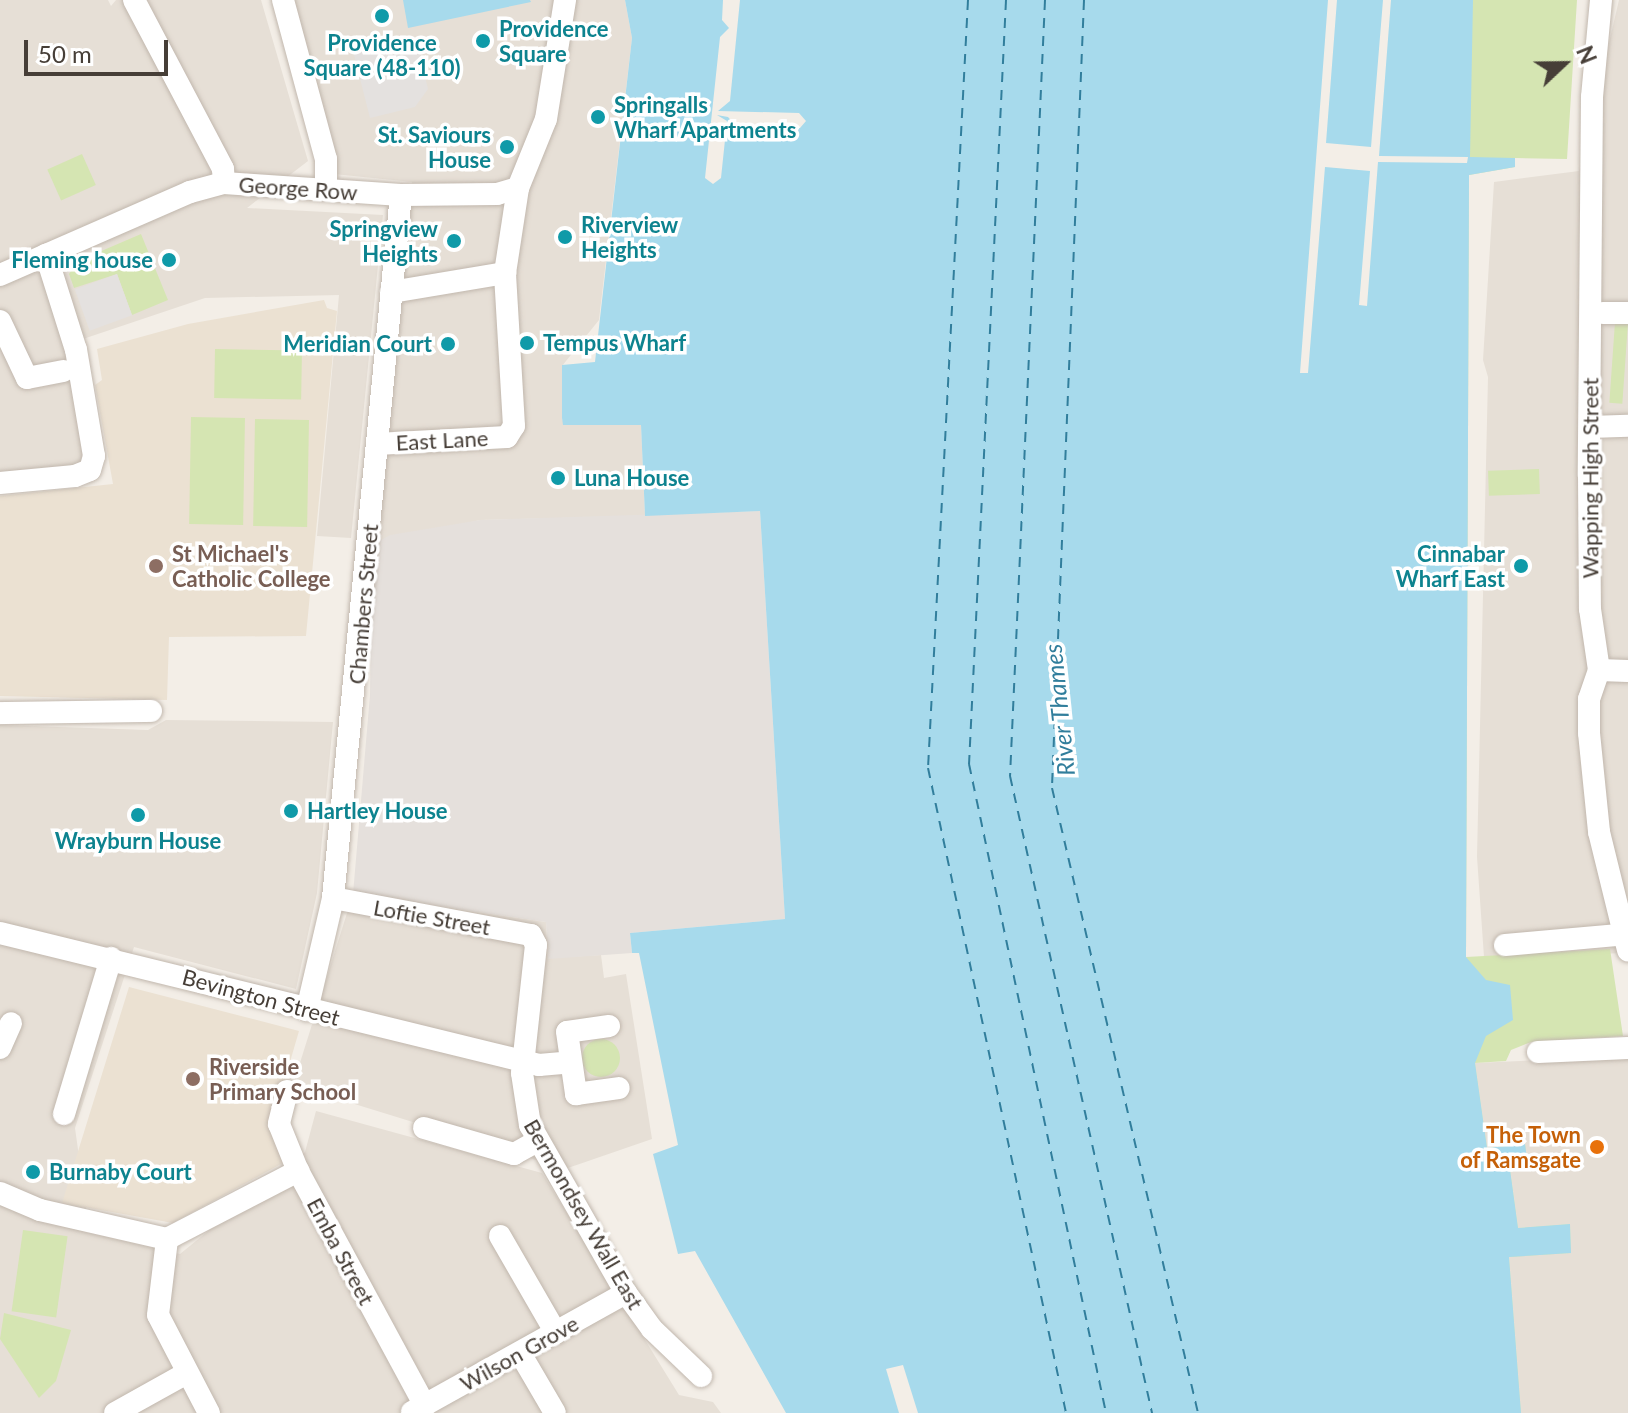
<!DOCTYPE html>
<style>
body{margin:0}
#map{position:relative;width:1628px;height:1413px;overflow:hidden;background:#f3eee7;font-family:Lato,sans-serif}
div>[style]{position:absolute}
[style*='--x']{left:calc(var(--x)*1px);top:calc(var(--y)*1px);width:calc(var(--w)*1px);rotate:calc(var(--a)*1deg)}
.residential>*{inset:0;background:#e6dfd6}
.industrial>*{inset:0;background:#e5e0dc}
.education>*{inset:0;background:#ebe1d2}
.green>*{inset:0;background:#d5e5b2;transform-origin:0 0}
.round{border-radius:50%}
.parking>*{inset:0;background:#e4e1df;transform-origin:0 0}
.water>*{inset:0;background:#a7daec}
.pier>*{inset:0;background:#f3eee7}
.ferry>*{height:2px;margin-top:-1px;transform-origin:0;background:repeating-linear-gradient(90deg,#317e9c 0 10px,transparent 0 18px)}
.roads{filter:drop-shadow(0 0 2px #c1b7ad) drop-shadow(0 0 2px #c1b7ad)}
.minor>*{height:22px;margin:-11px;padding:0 11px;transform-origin:11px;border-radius:11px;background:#fff}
.dots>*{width:22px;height:22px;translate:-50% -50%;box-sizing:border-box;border:4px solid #fff;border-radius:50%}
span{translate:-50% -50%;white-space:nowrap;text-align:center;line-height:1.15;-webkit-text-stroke:7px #fff;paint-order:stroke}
.culture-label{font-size:22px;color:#0d838f;font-weight:700}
.left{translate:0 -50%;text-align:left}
.right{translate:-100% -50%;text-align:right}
.street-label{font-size:22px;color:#463e37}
.education-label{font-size:22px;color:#785e54;font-weight:700}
.food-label{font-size:22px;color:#c56008;font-weight:700}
.water-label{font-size:24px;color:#317e9c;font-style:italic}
.north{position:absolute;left:1524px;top:24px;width:80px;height:80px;-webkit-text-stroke:6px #fff;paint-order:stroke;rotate:68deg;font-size:22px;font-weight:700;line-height:32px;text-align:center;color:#463e37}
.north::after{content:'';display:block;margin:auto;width:28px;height:36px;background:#463e37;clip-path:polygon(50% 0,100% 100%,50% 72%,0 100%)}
.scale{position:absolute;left:24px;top:40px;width:144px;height:36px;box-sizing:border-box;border:4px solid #463e37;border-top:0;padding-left:10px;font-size:24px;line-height:28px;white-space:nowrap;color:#463e37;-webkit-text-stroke:6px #fff;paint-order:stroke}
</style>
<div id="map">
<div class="residential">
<div style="clip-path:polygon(0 0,108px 0,111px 6px,116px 0,261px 0,308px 161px,247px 208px,383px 215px,351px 538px,317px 536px,339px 295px,205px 298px,80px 340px,98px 477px,0 490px)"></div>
<div style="clip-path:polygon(294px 0,625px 0,632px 38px,599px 320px,562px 366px,562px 418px,564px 425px,641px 425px,645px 516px,480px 520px,372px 545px,412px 182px,334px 174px)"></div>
<div style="clip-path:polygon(1619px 0,1628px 0,1628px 953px,1484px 957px,1477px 857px,1488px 377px,1483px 360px,1494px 182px,1579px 171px)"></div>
<div style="clip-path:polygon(166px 720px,333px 722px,317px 893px,296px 989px,134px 947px,75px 1128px,87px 1214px,85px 1232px,180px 1254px,305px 1152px,316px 1111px,542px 1173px,679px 1395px,713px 1402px,721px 1413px,0 1413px,0 725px,148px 730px)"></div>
<div style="clip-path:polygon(353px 894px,546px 922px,548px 958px,601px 955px,604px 978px,626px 974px,652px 1139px,565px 1169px,293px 1085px)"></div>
<div style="clip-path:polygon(1628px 1056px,1628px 1413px,1521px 1413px,1509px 1256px,1571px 1253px,1570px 1224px,1518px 1228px,1509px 1161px,1525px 1144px,1487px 1148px,1475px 1063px)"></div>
</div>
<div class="industrial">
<div style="clip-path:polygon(760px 511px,785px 919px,630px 933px,632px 953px,548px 959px,546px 922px,353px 894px,370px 695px,372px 545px,390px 535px,480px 520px)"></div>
</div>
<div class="education">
<div style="clip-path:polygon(324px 300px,327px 308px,337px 311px,306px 636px,169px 637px,167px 700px,0 696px,0 496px,113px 484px,95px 385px,102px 380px,97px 349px,188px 324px)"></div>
<div style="clip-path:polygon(129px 987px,299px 1031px,271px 1127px,288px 1160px,173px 1223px,62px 1203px)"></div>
</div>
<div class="green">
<div style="clip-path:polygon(1425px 0,1577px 0,1567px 159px,1515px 158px,1515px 167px,1469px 175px,1466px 957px,1610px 949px,1623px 1036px,1531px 1042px,1511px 1050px,1506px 1061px,1475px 1063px,1487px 1148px,1525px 1144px,1527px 1159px,1509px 1162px,1518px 1228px,1570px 1224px,1571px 1253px,1509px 1257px,1521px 1413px,1468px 1413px)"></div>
<div style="left:82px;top:154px;width:34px;height:38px;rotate:66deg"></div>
<div style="clip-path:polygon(141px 234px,168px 300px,132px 315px,117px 274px,74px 288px,69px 274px,78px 261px)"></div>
<div style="left:1615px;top:322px;width:13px;height:81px;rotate:4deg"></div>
<div style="left:215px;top:349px;width:87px;height:49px;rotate:1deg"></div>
<div style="left:191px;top:417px;width:54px;height:107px;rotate:1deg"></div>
<div style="left:255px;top:419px;width:54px;height:107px;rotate:1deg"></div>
<div style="left:1539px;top:469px;width:25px;height:51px;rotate:88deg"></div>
<div class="round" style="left:582px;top:1039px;width:38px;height:38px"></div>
<div style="left:23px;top:1230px;width:45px;height:82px;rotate:8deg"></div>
<div style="clip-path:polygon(4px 1313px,71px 1330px,56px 1381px,39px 1398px,0 1339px)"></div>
</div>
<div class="parking">
<div style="clip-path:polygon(383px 40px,387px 55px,418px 48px,428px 89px,415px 107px,370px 118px,352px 47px)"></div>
<div style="left:117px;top:274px;width:44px;height:45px;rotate:70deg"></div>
</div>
<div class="water">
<div style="clip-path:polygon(403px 0,530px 0,531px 2px,408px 28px)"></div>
<div style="clip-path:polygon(625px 0,1473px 0,1470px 157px,1515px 158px,1515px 167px,1469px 175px,1466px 957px,1486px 980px,1510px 985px,1513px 1020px,1486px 1036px,1475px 1063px,1487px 1148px,1525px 1144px,1527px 1159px,1509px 1162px,1518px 1228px,1570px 1224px,1571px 1253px,1509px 1257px,1521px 1413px,786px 1413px,695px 1251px,678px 1254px,653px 1154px,678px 1145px,639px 953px,632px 953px,630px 933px,785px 919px,760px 511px,645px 516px,641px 425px,563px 425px,562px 418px,562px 365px,595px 362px,632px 38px)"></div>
</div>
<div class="pier">
<div style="clip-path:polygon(723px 0,740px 0,730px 101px,718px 111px,799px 113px,806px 121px,800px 128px,736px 126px,728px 117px,717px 115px,727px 121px,721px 178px,713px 184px,705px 178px,720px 37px,729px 28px,722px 20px)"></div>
<div style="clip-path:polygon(1328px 0,1337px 0,1326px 143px,1371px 147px,1383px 0,1391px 0,1379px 156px,1468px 157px,1467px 163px,1378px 162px,1367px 306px,1359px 305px,1370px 171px,1325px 167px,1308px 373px,1300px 373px)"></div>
<div style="clip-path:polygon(903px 1365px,918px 1413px,899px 1413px,886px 1369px)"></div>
</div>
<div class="ferry">
<div style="--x:968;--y:0;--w:769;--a:92.98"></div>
<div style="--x:928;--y:768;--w:660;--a:77.92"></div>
<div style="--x:1006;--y:0;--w:765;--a:92.77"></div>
<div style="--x:969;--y:764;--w:663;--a:78.08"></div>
<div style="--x:1045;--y:0;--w:777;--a:92.58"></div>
<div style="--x:1010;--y:776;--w:653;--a:77.43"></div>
<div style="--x:1084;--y:0;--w:789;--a:92.33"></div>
<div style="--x:1052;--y:788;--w:642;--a:76.85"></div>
</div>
<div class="roads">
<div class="minor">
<div style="--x:134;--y:0;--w:191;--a:62.2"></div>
<div style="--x:223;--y:169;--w:14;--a:86"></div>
<div style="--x:283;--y:0;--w:165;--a:74.9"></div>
<div style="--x:326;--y:159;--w:30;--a:90"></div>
<div style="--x:1601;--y:0;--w:97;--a:95.3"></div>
<div style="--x:1592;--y:97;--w:378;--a:90.5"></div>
<div style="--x:1589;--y:475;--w:134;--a:89.6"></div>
<div style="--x:1590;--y:609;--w:62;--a:81.6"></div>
<div style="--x:1599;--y:670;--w:31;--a:109"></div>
<div style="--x:1589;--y:699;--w:34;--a:90"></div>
<div style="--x:1589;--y:733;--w:100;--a:84.2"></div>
<div style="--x:1599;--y:832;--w:122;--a:76.2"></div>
<div style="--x:0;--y:275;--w:207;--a:-23.6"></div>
<div style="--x:190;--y:192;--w:35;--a:-15"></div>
<div style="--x:224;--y:183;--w:177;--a:3.9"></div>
<div style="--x:401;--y:195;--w:96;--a:-0.6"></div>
<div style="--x:497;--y:194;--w:22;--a:-16"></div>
<div style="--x:391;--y:292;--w:116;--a:-9.5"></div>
<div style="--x:1603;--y:313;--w:25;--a:0"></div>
<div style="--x:0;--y:321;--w:63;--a:64.7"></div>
<div style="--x:27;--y:378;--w:37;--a:-11"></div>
<div style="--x:1590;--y:427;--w:38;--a:-2"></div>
<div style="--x:377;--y:444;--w:130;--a:-3.1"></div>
<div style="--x:507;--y:437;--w:13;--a:-58"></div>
<div style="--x:514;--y:426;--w:153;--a:-93.4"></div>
<div style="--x:505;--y:273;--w:86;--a:-81.3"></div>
<div style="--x:518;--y:188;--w:74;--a:-67.9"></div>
<div style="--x:546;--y:119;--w:121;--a:-80.9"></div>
<div style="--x:0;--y:483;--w:75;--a:-5.3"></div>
<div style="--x:75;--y:476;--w:16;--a:-22"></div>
<div style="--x:90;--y:470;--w:15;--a:-74"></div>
<div style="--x:94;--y:456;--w:108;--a:-99.6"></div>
<div style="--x:76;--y:350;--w:100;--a:-107.5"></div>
<div style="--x:1599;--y:670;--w:29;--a:2"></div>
<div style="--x:0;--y:713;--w:151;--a:-0.8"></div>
<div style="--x:333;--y:898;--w:201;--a:10.6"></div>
<div style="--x:531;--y:935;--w:11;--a:63"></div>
<div style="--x:536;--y:945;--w:129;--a:96.2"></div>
<div style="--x:522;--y:1073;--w:53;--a:81.3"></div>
<div style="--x:530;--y:1125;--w:193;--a:60.3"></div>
<div style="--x:626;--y:1293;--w:44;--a:54.2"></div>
<div style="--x:652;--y:1329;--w:68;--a:43.8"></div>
<div style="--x:0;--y:933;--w:555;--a:13.76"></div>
<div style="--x:539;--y:1065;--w:32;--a:-5"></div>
<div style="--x:1505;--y:945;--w:123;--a:-5.1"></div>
<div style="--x:307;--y:1010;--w:115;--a:-76.9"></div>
<div style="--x:333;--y:898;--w:706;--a:-84.48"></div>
<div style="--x:609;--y:1026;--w:42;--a:171.9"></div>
<div style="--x:567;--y:1032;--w:63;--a:81.7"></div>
<div style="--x:576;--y:1094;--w:43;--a:-7.9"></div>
<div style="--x:0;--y:1048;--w:27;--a:-66"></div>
<div style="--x:1538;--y:1052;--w:90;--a:-2.5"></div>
<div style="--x:287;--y:1091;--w:34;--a:104"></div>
<div style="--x:279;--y:1124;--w:51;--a:68"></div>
<div style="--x:298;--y:1171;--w:267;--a:61.6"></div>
<div style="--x:64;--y:1114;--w:163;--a:-73.2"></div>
<div style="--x:424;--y:1128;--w:94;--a:16.1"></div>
<div style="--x:514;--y:1154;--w:26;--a:-29"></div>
<div style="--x:0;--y:1193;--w:43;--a:23"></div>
<div style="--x:40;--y:1210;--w:130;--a:12.9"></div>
<div style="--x:500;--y:1236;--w:112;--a:60"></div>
<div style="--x:520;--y:1353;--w:69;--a:59.7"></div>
<div style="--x:412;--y:1412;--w:245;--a:-29.1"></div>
<div style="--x:115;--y:1413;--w:82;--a:-29.1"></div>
<div style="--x:209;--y:1413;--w:110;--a:-117.5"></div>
<div style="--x:158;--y:1315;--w:77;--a:-83.2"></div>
<div style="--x:167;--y:1239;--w:148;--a:-27.4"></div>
</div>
</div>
<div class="dots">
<div style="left:382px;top:16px;background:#0f9aa8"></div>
<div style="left:483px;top:41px;background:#0f9aa8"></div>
<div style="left:598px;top:117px;background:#0f9aa8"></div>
<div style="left:507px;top:147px;background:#0f9aa8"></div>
<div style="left:565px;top:237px;background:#0f9aa8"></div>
<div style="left:454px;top:241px;background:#0f9aa8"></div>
<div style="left:169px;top:260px;background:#0f9aa8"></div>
<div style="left:527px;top:343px;background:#0f9aa8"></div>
<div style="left:448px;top:344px;background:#0f9aa8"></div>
<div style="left:558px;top:478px;background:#0f9aa8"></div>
<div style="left:156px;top:566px;background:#8d6e63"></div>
<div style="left:1521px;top:566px;background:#0f9aa8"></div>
<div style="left:291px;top:811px;background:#0f9aa8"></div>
<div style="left:138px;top:815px;background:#0f9aa8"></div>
<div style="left:193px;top:1079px;background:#8d6e63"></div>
<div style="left:1597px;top:1147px;background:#e8710a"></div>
<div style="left:33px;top:1172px;background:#0f9aa8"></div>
</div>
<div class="culture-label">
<span class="left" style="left:499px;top:41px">Providence<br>Square</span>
<span style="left:382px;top:55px">Providence<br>Square (48-110)</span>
<span class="left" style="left:614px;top:117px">Springalls<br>Wharf Apartments</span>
<span class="right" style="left:491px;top:147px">St. Saviours<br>House</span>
<span class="left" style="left:581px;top:237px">Riverview<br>Heights</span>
<span class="right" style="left:438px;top:241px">Springview<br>Heights</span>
<span class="right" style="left:153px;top:260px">Fleming house</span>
<span class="left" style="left:543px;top:343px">Tempus Wharf</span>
<span class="right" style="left:432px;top:344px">Meridian Court</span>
<span class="left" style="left:574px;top:478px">Luna House</span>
<span class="right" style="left:1505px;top:566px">Cinnabar<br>Wharf East</span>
<span class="left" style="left:307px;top:811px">Hartley House</span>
<span style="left:138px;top:841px">Wrayburn House</span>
<span class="left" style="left:49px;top:1172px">Burnaby Court</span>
</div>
<div class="street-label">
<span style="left:298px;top:188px;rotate:4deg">George Row</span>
<span style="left:442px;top:440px;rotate:-3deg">East Lane</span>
<span style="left:1590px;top:478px;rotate:-90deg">Wapping High Street</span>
<span style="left:363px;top:604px;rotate:-85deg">Chambers Street</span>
<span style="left:432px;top:917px;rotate:10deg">Loftie Street</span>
<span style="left:261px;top:997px;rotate:15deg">Bevington Street</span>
<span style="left:584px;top:1214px;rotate:60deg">Bermondsey Wall East</span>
<span style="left:341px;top:1251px;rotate:62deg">Emba Street</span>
<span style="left:519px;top:1353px;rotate:-29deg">Wilson Grove</span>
</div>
<div class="education-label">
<span class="left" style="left:172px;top:566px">St Michael's<br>Catholic College</span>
<span class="left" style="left:209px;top:1079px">Riverside<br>Primary School</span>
</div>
<div class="food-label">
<span class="right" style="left:1581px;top:1147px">The Town<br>of Ramsgate</span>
</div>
<div class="water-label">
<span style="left:1059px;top:710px;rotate:-96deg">River Thames</span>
</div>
<div class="north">N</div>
<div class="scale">50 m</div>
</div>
